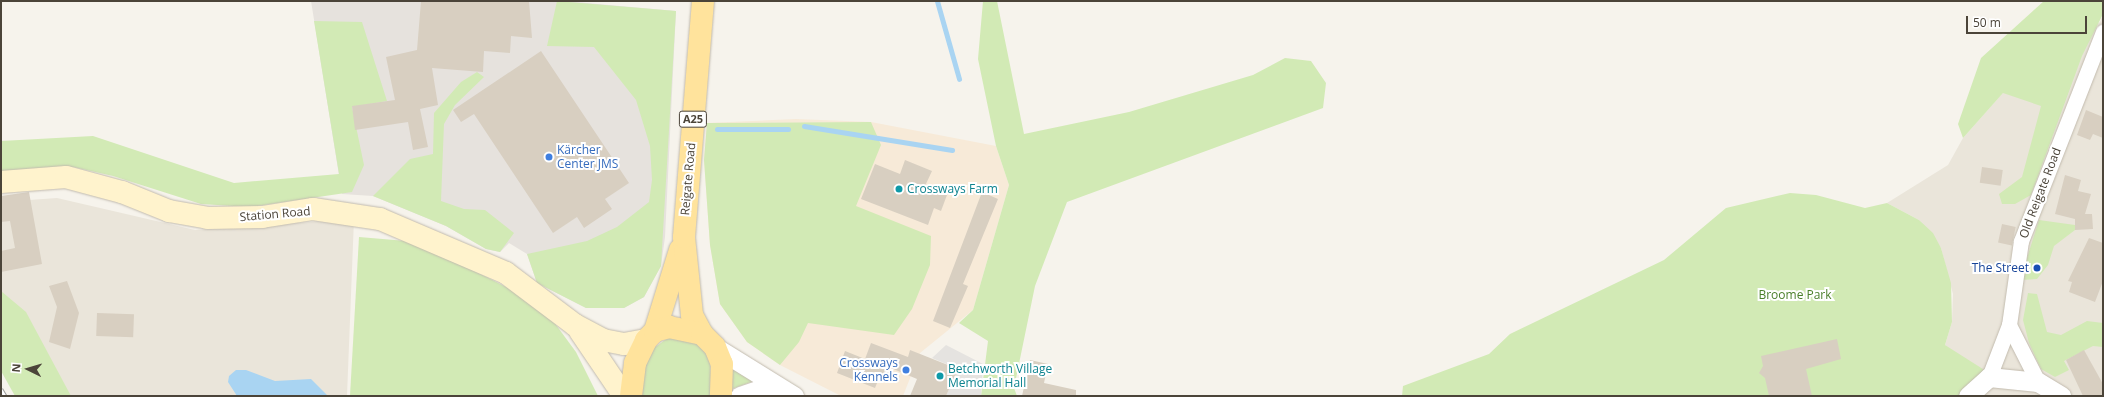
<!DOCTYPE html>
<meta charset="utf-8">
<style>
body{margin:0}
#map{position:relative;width:2104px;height:397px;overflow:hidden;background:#f6f3ec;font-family:"Open Sans",sans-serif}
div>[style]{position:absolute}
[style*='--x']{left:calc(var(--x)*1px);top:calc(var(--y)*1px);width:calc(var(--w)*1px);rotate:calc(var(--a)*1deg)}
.residential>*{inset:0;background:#eae5da}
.commercial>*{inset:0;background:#f7ead8}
.industrial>*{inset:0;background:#e6e2dd}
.green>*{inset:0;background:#d2eab5}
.parking>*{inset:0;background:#e5e3e0}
.water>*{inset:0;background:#a9d4f2}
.stream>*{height:5px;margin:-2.5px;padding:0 2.5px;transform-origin:2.5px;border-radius:2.5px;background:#a9d4f2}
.building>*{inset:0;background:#d8cfc1;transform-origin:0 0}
.roads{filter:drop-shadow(0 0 1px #c2bbae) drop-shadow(0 0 1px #c2bbae)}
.minor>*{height:15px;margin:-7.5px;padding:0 7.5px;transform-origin:7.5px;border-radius:7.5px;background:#fff}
.tertiary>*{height:19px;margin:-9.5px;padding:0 9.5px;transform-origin:9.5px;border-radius:9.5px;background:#fff}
.secondary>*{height:22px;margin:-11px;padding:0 11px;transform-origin:11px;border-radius:11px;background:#fff3cd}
.primary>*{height:22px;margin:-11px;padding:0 11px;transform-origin:11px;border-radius:11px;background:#ffe39c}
.rail>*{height:4.5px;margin-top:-2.25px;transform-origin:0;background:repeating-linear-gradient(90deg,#fff 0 9px,#9a9a9a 0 18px);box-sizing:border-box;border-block:1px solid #9a9a9a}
.dots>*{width:11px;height:11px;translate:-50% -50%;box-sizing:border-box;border:2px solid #fff;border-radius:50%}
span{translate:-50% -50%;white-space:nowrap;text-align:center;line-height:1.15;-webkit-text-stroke:4px #fff;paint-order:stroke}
.shield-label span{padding:1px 3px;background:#fff;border:1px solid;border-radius:3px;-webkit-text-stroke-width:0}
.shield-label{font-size:11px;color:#4b4439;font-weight:700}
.shop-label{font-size:12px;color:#366cbe}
.left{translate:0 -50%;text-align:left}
.right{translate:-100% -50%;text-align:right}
.street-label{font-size:12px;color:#4b4439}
.culture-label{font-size:12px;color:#0d838f}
.transit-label{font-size:12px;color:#164399}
.park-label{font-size:12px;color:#4a7f2a}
.frame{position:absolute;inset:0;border:2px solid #4b4439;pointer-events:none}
.north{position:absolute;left:8px;top:349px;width:40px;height:40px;-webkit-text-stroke:3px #fff;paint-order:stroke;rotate:275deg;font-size:11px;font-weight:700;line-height:16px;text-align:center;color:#4b4439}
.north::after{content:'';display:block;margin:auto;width:14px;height:18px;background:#4b4439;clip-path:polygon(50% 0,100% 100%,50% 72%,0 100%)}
.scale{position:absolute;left:1966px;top:16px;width:121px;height:18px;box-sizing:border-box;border:2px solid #4b4439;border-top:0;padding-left:5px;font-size:12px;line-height:14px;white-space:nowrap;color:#4b4439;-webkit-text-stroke:3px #fff;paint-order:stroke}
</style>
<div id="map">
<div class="residential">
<div style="clip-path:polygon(2103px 14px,2103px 396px,1958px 396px,1973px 383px,1945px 345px,1952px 322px,1953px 294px,1941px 248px,1919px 220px,1887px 203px,1948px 165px,1963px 138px,2024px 69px,2100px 22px)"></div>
<div style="clip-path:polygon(57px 198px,195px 230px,354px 219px,347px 396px,61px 396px,1px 307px,1px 202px)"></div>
</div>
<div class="commercial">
<div style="clip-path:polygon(796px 119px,871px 122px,996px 146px,1009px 185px,973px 310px,920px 353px,903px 396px,841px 396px,780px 365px,747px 342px,720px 304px,710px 245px,704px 160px,707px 123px)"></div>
</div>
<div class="industrial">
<div style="clip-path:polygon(311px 1px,564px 1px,676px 11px,665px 237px,661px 266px,644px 297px,624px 308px,586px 308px,537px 283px,527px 254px,509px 243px,500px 252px,486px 249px,446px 226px,373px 196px,342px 194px)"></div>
</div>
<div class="green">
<div style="clip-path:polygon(557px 1px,676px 11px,661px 266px,644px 297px,624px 308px,586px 308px,537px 283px,527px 254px,587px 241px,617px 227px,649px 202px,652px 180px,650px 146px,636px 100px,594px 47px,547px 46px)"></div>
<div style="clip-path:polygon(983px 1px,997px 1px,1024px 134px,1129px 112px,1253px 75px,1285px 58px,1311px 61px,1326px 83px,1323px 108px,1067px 202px,1035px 286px,1014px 388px,1017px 396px,981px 396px,988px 341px,959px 323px,973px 310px,1009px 185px,996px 146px,978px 59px)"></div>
<div style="clip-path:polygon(2044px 1px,2103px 1px,2103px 14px,2082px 56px,2031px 195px,2015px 204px,2002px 204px,1999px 194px,2022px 177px,2041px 106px,2003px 93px,1963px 138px,1958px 124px,1981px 58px)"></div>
<div style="clip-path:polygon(314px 21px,362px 22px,387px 101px,352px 107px,364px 165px,352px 192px,250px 207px,201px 204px,113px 176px,73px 167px,1px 173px,1px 141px,93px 136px,234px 183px,339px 174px)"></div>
<div style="clip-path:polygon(477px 72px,484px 77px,455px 105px,444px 124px,441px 201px,464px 209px,485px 210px,514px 233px,500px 252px,486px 249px,446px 226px,373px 196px,410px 159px,433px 154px,434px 113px,461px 82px)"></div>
<div style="clip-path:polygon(871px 122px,881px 145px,856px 206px,931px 236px,930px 265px,912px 309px,894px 335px,808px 323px,799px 342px,780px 365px,747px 342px,720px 304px,710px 245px,704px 160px,707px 123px)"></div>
<div style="clip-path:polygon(1790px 193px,1816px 195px,1865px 208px,1887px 203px,1919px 220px,1933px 233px,1941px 248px,1951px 283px,1952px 322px,1945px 345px,1986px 371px,1958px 396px,1402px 396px,1403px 386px,1489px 354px,1510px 334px,1664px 260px,1726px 208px)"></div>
<div style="clip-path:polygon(2039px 220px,2075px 225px,2075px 230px,2054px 246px,2048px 265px,2037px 279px,2020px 280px)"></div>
<div style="clip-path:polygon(359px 237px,418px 242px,508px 288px,548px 314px,576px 352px,598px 396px,350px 396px)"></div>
<div style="clip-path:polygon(1px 291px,26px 312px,71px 396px,15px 396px,1px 371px)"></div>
<div style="clip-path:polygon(2028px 293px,2037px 294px,2047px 332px,2061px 335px,2087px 321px,2103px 323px,2103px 347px,2093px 346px,2064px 361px,2069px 370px,2055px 377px,2041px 369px,2029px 343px,2023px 320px)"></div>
<div style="clip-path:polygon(669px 337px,684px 338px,700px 345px,710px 359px,712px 396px,640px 396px,645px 367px,654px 348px)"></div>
<div style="clip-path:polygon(728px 362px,752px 378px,751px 382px,729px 390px)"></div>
</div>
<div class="parking">
<div style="clip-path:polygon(946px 345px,983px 364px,981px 396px,946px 396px,958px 369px,932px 358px)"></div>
</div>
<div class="water">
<div style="clip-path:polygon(236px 370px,246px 370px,275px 381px,311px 379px,328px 396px,237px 396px,228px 382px,229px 376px)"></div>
</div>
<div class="stream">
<div style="--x:937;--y:1;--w:81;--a:74.2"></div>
<div style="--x:804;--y:126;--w:150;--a:9.2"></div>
<div style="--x:717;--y:129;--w:71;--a:0"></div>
</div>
<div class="building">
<div style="clip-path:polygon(421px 1px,529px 1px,532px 38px,511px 36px,510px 53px,484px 51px,483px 72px,432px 68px,438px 105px,420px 109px,428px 147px,413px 150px,408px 122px,355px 130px,352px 106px,395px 100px,386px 57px,417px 50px)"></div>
<div style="clip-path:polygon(541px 51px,629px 183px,605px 199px,612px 209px,584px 228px,577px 217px,553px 233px,474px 114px,461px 122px,453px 110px)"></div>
<div style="clip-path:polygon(2086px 110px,2103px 117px,2103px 138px,2093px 134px,2090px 140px,2077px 135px)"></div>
<div style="clip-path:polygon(905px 160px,932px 171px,925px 186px,947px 195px,941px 211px,934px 208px,928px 225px,861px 199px,875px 164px,900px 174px)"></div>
<div style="left:1982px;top:167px;width:21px;height:16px;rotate:8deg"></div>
<div style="clip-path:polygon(2065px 175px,2081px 180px,2078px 191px,2091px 194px,2085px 214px,2092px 214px,2093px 229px,2075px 230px,2075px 219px,2055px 214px)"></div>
<div style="clip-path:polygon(29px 192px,42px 264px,1px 272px,1px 251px,15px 248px,10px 221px,1px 222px,1px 196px)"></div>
<div style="clip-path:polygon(982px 192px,998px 199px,963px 284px,968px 286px,950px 328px,933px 321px)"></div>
<div style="left:2002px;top:224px;width:14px;height:19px;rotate:12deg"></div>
<div style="clip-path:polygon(2089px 238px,2103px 243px,2103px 281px,2095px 302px,2069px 292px,2072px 282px,2068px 281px)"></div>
<div style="clip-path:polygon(67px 281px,79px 313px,70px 349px,49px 342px,57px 307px,49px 286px)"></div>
<div style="left:97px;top:313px;width:37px;height:23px;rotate:2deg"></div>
<div style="clip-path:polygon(1837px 339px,1841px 359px,1806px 369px,1812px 396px,1769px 396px,1765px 378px,1759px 373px,1763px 366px,1761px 356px)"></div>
<div style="clip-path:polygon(871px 343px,908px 357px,910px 350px,958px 369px,946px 396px,910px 396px,917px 379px,891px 368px,886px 381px,879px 378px,875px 388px,837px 373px,845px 351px,865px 359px)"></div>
<div style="clip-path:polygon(2084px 350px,2103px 384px,2103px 396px,2083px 396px,2066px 360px)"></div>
<div style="clip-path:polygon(1030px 360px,1048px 364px,1044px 383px,1076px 390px,1076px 396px,1022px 396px)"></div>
</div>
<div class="roads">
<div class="minor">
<div style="--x:2009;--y:325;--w:64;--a:63"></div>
<div style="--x:1989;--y:377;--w:56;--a:-69"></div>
<div style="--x:2009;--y:325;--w:85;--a:-81.9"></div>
<div style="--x:2021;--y:241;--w:225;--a:-68.6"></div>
</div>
<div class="tertiary">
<div style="--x:715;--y:347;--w:93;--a:31.8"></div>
<div style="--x:740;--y:396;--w:34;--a:-19"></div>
<div style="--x:1968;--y:396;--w:28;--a:-42"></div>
<div style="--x:1989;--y:377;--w:49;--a:5.8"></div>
<div style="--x:2038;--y:382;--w:27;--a:31"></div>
</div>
<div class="secondary">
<div style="--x:1;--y:182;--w:65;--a:-4.4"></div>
<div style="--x:66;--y:177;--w:58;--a:15"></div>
<div style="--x:122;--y:192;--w:51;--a:22"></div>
<div style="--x:169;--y:211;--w:39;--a:10"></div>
<div style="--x:207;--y:218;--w:55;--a:-1"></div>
<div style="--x:262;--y:217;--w:52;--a:-8.9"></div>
<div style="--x:313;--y:209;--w:68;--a:8.5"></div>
<div style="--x:380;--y:219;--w:137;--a:23.2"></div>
<div style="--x:506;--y:273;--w:86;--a:37"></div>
<div style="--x:575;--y:325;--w:32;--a:28"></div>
<div style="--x:603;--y:340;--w:21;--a:11"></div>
<div style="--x:624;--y:344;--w:22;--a:-10"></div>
<div style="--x:580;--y:331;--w:78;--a:55.9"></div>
</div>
<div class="primary">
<div style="--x:655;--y:331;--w:85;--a:-72.8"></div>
<div style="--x:702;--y:334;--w:21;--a:-118"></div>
<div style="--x:692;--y:315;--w:78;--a:-95.9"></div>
<div style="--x:684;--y:237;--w:237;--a:-85.4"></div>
<div style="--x:631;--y:396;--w:33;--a:-83"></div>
<div style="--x:635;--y:363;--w:25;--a:-64"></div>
<div style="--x:646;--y:340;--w:13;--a:-45"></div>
<div style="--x:655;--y:331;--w:15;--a:-16"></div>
<div style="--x:669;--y:327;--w:34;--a:12"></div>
<div style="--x:702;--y:334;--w:18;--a:45"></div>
<div style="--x:715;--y:347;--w:18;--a:68"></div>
<div style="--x:722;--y:364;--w:32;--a:92"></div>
</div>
</div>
<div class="rail">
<div style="--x:1;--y:389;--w:8;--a:60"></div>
</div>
<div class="dots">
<div style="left:549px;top:157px;background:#3f7fe0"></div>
<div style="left:899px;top:189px;background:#0f9aa8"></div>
<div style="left:2037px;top:268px;background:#1a4fb4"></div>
<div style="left:906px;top:370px;background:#3f7fe0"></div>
<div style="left:940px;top:376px;background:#0f9aa8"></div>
</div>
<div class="shield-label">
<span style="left:693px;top:119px">A25</span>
</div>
<div class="shop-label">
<span class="left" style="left:557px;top:157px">Kärcher<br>Center JMS</span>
<span class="right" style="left:898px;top:370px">Crossways<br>Kennels</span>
</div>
<div class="street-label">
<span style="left:688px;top:179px;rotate:-85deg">Reigate Road</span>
<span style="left:2040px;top:193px;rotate:-69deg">Old Reigate Road</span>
<span style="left:275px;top:214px;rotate:-5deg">Station Road</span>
</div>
<div class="culture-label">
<span class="left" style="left:907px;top:189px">Crossways Farm</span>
<span class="left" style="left:948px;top:376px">Betchworth Village<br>Memorial Hall</span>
</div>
<div class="transit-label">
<span class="right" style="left:2029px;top:268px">The Street</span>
</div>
<div class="park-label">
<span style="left:1795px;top:295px">Broome Park</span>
</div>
<div class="frame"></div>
<div class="north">N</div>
<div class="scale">50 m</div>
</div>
